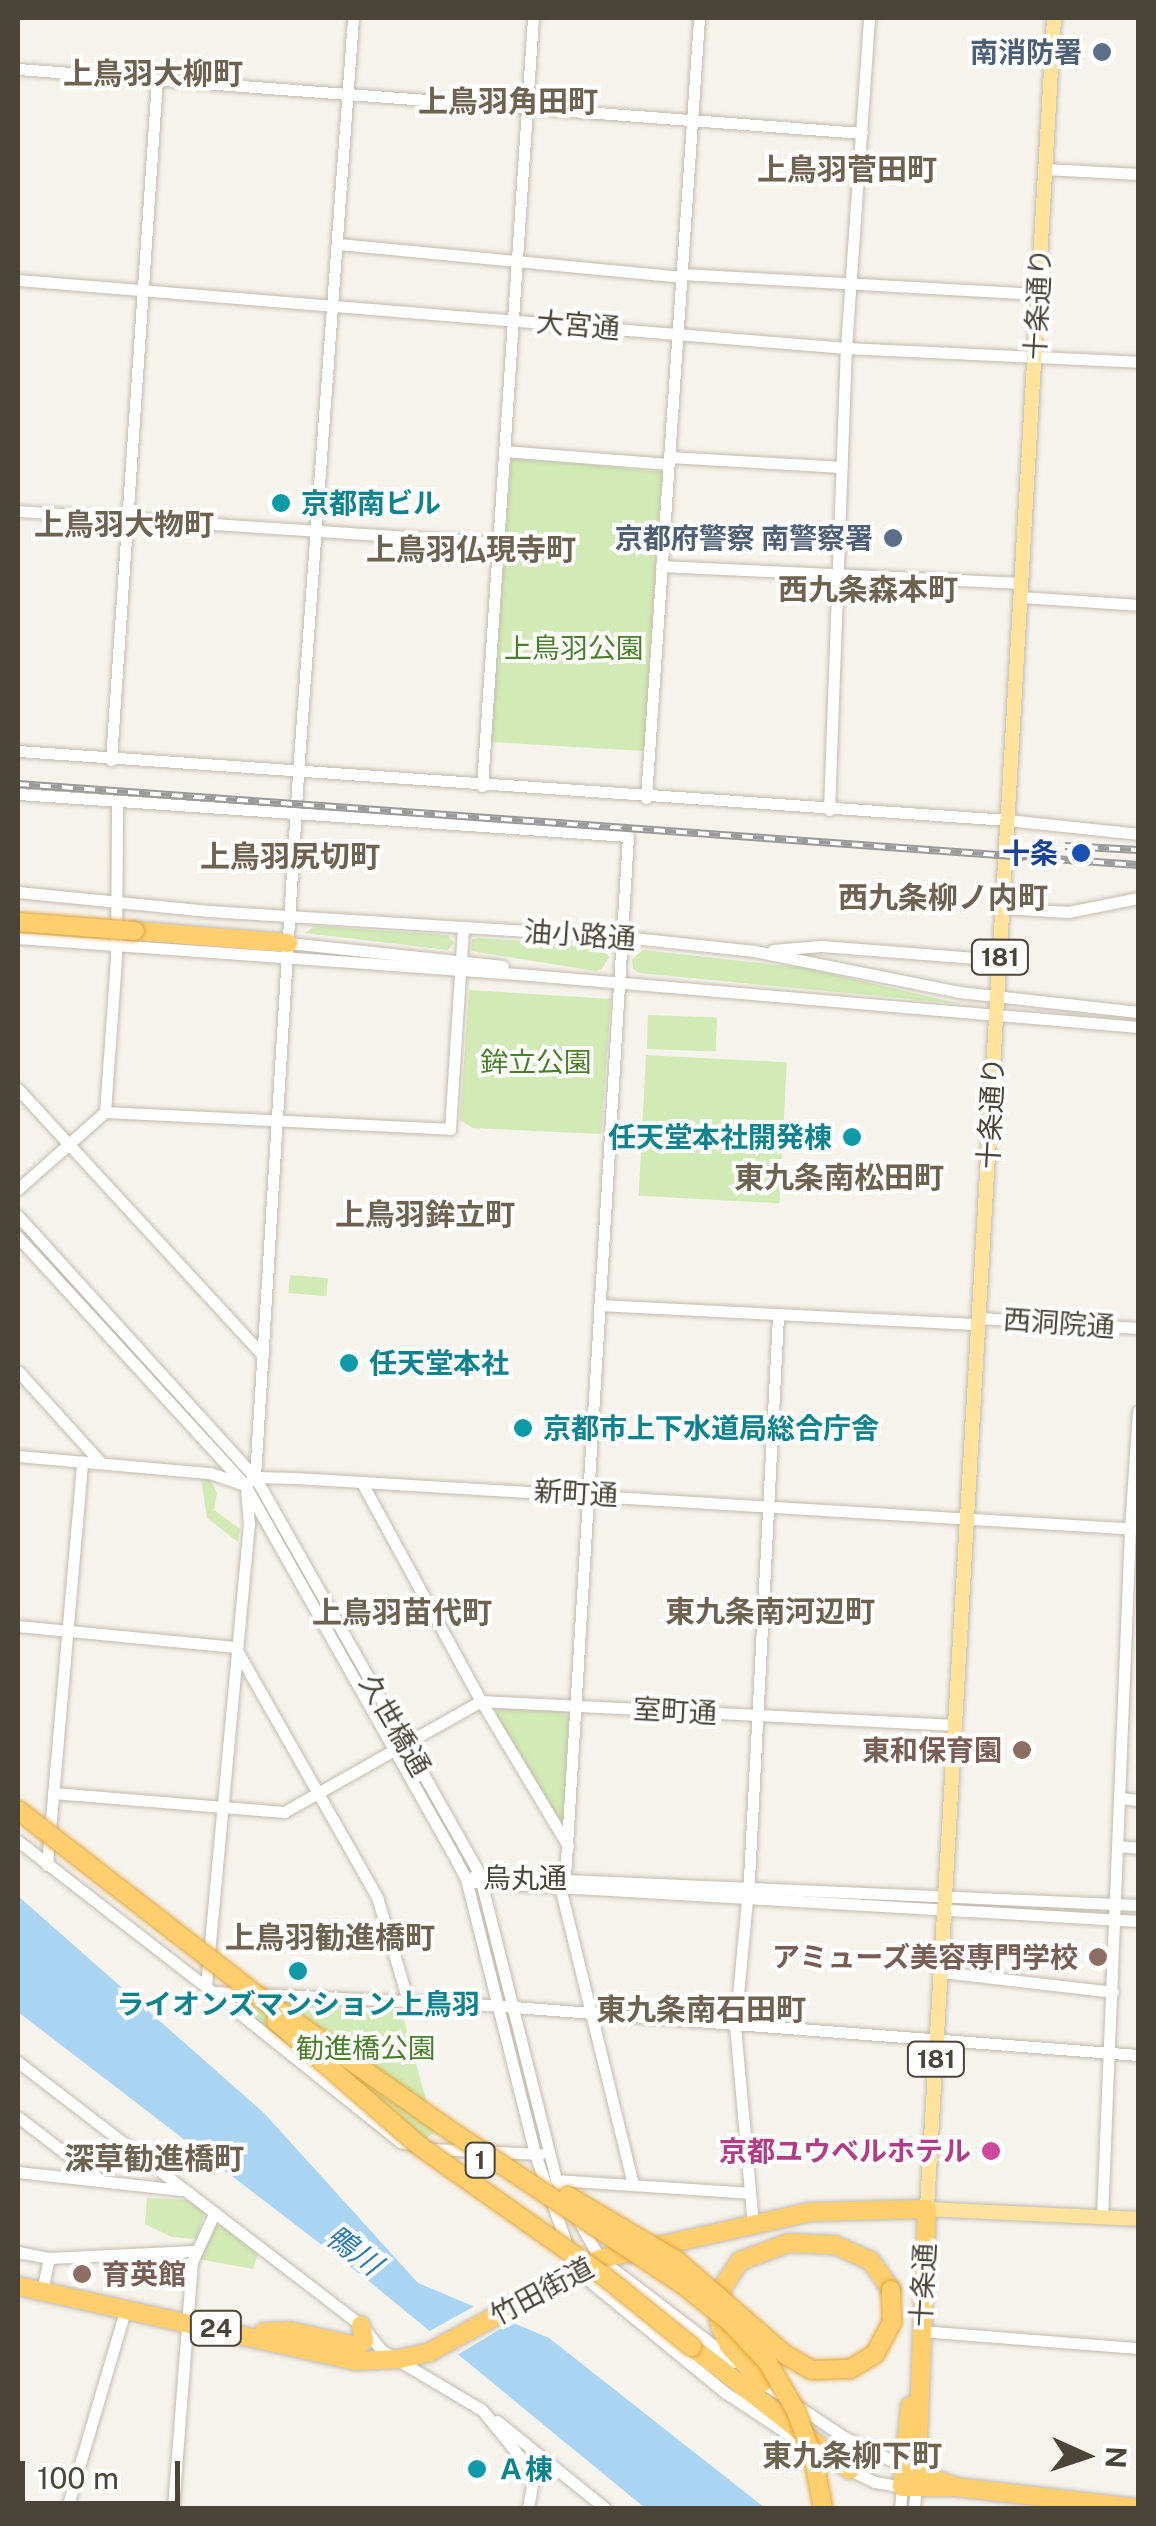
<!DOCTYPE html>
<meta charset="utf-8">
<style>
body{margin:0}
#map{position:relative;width:1156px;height:2526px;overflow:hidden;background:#f6f3ec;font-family:"Public Sans","Noto Sans JP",sans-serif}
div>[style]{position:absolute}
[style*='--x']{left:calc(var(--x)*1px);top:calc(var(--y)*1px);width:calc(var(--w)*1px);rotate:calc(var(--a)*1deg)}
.green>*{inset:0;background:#d2eab5;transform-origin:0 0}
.water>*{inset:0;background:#a9d4f2}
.pier>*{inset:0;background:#f6f3ec}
.roads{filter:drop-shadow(0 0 2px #c2bbae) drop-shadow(0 0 2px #c2bbae)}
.minor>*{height:11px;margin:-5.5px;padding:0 5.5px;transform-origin:5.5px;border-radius:5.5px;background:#fff}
.major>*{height:14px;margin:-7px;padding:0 7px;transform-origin:7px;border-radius:7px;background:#ffe39c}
.highway>*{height:18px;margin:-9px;padding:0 9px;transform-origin:9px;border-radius:9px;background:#ffcf6e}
.rail>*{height:8px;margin-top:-4px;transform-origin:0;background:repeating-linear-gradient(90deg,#fff 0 11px,#9a9a9a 0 22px);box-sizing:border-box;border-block:2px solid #9a9a9a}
.bridges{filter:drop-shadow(0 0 2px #e0a43c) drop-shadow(0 0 2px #e0a43c)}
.highway-bridge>*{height:18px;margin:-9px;padding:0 9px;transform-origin:9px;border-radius:9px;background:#ffcf6e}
.dots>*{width:28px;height:28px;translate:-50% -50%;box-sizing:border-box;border:5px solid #fff;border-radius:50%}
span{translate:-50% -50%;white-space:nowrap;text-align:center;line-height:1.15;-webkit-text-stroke:8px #fff;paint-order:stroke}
.shield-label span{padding:2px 8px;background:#fff;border:2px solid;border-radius:8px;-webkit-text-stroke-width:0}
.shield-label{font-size:25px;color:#4b4439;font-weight:700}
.service-label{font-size:28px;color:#4e5e75;font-weight:700}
.right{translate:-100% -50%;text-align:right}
.street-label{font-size:28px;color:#4b4439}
.culture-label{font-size:28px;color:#0d838f;font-weight:700}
.left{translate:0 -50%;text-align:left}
.park-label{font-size:28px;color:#4a7f2a}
.transit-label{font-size:28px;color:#164399;font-weight:700}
.education-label{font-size:28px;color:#785e54;font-weight:700}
.hotel-label{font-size:28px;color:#b23c85;font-weight:700}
.neighbourhood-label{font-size:30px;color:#6e6250;font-weight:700}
.water-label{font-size:30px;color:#2e7ab2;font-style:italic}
.frame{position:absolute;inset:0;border:20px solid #4b4439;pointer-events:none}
.north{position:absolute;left:1036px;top:2406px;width:100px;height:100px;-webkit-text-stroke:8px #fff;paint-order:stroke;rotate:93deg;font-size:28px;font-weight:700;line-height:40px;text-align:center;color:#4b4439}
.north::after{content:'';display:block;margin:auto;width:35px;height:45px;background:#4b4439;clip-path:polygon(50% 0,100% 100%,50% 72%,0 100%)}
.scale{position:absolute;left:20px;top:2461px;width:160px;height:45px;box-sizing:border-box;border:5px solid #4b4439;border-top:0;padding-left:12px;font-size:30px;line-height:35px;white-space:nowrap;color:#4b4439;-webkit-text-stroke:8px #fff;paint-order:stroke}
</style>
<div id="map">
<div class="green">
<div style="clip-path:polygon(515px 457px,662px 472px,644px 751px,491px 742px,511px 461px)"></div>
<div style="clip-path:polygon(315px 926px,448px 935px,454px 943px,448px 950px,305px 933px)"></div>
<div style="clip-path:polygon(479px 938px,603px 947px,609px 957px,602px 969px,596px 971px,471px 951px,472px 939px)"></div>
<div style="clip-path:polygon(643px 950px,805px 968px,962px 1004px,639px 973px,633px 969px,632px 959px)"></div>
<div style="clip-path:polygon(469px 990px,611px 999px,601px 1134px,473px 1128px,460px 1120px)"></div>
<div style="left:648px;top:1015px;width:69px;height:34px;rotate:2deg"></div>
<div style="left:646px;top:1055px;width:141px;height:141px;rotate:3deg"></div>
<div style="left:290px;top:1275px;width:38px;height:18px;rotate:5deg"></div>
<div style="clip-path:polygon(201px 1479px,210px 1479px,217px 1493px,214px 1510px,240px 1529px,238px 1542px,207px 1518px)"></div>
<div style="clip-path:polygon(499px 1709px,563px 1710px,569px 1717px,563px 1820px,557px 1823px,495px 1715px)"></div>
<div style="clip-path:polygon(232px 1997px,399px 2002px,435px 2132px,421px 2142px,369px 2111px,230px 2001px)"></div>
<div style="clip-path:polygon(147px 2198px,189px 2200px,205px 2212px,196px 2239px,172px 2237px,145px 2224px)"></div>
<div style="clip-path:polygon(219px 2224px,258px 2254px,253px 2269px,199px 2259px,212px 2225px)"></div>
</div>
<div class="water">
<div style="clip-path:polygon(18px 1896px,264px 2113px,418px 2283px,549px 2338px,765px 2508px,645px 2508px,365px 2278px,18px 2012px)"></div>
</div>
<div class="pier">
<div style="clip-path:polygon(480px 2303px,517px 2319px,454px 2357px,426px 2333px)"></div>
</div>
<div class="roads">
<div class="minor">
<div style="--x:18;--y:69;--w:846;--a:4.34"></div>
<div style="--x:1046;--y:169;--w:92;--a:3.1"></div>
<div style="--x:339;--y:244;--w:345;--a:5.5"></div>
<div style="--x:682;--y:274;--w:357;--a:3.2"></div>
<div style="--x:18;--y:280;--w:831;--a:4.69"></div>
<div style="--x:846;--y:348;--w:292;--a:2.7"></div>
<div style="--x:504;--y:451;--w:165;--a:4.5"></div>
<div style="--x:669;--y:457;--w:173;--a:3.3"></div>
<div style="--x:18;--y:511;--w:481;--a:3.8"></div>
<div style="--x:661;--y:566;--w:361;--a:2.7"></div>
<div style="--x:1021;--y:597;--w:117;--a:3.9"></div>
<div style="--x:18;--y:751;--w:992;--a:3.99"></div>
<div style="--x:1008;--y:820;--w:131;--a:6.1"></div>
<div style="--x:111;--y:760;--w:682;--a:-86.13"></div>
<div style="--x:482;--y:786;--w:770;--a:-86.2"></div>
<div style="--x:18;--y:794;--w:611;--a:3.94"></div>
<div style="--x:628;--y:836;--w:1044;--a:93.46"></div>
<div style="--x:646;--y:798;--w:782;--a:-86.11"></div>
<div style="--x:829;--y:810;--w:462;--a:-87.9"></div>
<div style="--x:846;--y:348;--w:331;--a:-86"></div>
<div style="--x:18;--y:892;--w:191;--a:5.7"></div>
<div style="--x:208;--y:911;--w:417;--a:3.6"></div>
<div style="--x:624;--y:937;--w:131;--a:6.1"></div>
<div style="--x:754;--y:951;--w:209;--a:11.3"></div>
<div style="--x:959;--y:992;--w:180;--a:6.4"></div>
<div style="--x:1003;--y:908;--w:65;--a:3.5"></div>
<div style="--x:1068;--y:912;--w:71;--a:-11.3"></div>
<div style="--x:18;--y:938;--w:513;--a:4.13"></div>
<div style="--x:530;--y:975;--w:610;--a:4.89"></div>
<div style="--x:289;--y:943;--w:215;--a:6.1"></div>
<div style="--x:773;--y:950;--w:48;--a:-4.8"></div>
<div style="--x:821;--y:946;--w:155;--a:4.4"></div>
<div style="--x:976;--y:958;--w:29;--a:-29"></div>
<div style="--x:18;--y:1089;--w:362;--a:47.4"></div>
<div style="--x:105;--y:1112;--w:152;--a:-85.9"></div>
<div style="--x:116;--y:960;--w:158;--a:-89.6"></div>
<div style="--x:18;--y:1189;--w:116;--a:-41.5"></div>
<div style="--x:105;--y:1112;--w:345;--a:2.8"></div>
<div style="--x:450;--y:1129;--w:201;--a:-86.3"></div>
<div style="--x:18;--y:1216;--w:353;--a:47.8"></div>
<div style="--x:255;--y:1477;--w:455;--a:60.5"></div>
<div style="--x:479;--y:1873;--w:317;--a:75.9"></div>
<div style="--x:556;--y:2180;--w:25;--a:61"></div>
<div style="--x:18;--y:1237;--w:336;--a:47.5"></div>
<div style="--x:245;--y:1485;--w:430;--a:60.6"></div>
<div style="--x:456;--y:1860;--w:21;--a:62"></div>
<div style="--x:466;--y:1879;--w:284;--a:75.9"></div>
<div style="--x:535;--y:2154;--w:100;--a:70.7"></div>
<div style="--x:599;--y:1305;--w:380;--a:2.9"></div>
<div style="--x:979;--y:1318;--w:159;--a:3.6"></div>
<div style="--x:18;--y:1371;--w:124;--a:47.9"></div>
<div style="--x:18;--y:1456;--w:193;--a:5.1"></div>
<div style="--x:210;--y:1473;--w:37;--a:19"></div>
<div style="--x:245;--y:1485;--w:13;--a:-39"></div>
<div style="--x:255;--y:1477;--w:40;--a:1.4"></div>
<div style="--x:295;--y:1478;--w:845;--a:3.46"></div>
<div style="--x:255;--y:1477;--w:705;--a:-86.5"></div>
<div style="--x:298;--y:773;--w:757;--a:-85.83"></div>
<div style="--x:362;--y:1483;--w:248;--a:61.4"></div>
<div style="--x:481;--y:1701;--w:169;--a:59"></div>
<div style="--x:18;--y:1626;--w:218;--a:5.5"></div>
<div style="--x:235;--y:1647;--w:288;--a:60.4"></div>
<div style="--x:377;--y:1897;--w:109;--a:73.4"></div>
<div style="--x:53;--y:1793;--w:232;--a:4.7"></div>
<div style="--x:284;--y:1812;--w:226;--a:-29.4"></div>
<div style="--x:481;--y:1701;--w:475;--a:2.9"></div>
<div style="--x:1119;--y:1798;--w:19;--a:6"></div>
<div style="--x:18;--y:1841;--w:247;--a:37.8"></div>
<div style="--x:213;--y:1992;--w:275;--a:2.7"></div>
<div style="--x:488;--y:2005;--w:652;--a:4.4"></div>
<div style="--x:1117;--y:1846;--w:21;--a:5"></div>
<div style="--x:47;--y:1865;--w:405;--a:-85"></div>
<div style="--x:474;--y:1876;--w:665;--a:2.5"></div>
<div style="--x:475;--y:1882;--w:664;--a:3.37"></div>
<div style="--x:560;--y:1887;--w:307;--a:76.2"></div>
<div style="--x:941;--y:1972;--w:173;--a:6.6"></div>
<div style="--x:206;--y:1986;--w:464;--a:-84.7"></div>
<div style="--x:249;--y:1524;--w:32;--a:-95"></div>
<div style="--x:213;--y:1992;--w:240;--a:38.7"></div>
<div style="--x:400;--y:2142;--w:33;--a:12"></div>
<div style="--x:432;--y:2149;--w:108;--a:2.7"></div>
<div style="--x:18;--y:2062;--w:432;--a:37.5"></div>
<div style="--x:361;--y:2325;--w:32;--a:51"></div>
<div style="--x:381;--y:2350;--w:117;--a:30.7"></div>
<div style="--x:482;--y:2410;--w:82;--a:50.9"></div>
<div style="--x:534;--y:2474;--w:35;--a:100"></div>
<div style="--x:18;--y:2117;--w:103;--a:37.5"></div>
<div style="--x:18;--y:2172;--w:164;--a:6.3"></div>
<div style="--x:556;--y:2180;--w:194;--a:3.8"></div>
<div style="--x:1102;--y:2217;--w:690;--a:-87.67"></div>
<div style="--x:1130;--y:1528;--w:117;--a:-86.1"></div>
<div style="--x:577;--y:2218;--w:47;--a:60.7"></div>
<div style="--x:600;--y:2259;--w:170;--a:37.3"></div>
<div style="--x:753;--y:2224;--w:198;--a:-95.2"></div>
<div style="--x:735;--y:2027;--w:149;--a:-84.6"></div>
<div style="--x:749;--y:1879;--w:564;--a:-87.05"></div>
<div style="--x:18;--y:2252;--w:32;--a:11"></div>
<div style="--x:49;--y:2258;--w:145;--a:-2.8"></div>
<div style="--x:576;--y:2270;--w:194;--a:39.4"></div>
<div style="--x:726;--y:2393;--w:98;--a:33.4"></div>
<div style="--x:42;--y:2291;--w:34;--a:-78"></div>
<div style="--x:920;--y:2331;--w:219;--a:4.5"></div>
<div style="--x:757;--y:2379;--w:105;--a:33.7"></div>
<div style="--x:844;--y:2437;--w:72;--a:26.2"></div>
<div style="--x:497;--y:2421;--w:139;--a:38.9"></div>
<div style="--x:846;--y:2468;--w:32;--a:26"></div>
<div style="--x:875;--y:2482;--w:27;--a:10"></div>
<div style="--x:902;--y:2487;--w:21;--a:95"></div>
<div style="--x:67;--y:2508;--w:209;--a:-73.6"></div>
<div style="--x:173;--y:2508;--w:247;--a:-85.6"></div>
<div style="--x:192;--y:2262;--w:53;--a:-65.4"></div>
<div style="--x:914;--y:2508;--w:25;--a:-85"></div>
</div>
<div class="major">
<div style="--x:1054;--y:18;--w:2195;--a:93.32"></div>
<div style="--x:927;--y:2209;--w:211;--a:2.7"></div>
</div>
<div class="highway">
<div style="--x:135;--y:931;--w:154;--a:4.5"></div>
<div style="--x:18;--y:2286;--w:347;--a:12.5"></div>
<div style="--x:357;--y:2361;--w:43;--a:-2.7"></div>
<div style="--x:400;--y:2359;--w:31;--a:-13"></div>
<div style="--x:430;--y:2352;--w:194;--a:-28.7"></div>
<div style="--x:600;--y:2259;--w:216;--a:-12.6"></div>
<div style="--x:811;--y:2212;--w:116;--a:-1.5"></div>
<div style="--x:927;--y:2209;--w:264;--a:92.2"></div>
<div style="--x:917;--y:2473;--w:41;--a:19.7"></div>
<div style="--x:264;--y:2332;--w:25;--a:-2"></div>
<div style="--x:289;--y:2331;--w:70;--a:12.4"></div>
<div style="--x:357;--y:2346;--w:9;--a:-36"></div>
<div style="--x:364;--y:2341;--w:16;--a:-101"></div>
<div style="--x:692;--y:2347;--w:200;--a:37.9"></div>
<div style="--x:762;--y:2383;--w:50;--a:-131.7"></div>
<div style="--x:729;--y:2346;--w:24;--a:-114"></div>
<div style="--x:719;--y:2324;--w:34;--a:-87"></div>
<div style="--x:721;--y:2290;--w:35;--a:-57"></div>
<div style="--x:740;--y:2261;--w:52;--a:-20.2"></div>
<div style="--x:789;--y:2243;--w:46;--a:2.5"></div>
<div style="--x:835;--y:2245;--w:39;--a:24"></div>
<div style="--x:871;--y:2261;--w:35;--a:55"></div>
<div style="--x:910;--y:2406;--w:81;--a:95.6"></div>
<div style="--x:902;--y:2487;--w:54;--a:0"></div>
<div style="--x:956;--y:2487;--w:183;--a:6.6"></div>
</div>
</div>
<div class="rail">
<div style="--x:18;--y:784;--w:1123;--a:4.14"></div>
<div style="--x:1065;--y:846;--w:73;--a:3.1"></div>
</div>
<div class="bridges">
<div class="highway-bridge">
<div style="--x:18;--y:922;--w:117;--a:4.4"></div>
<div style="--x:18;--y:1810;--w:304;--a:37.8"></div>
<div style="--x:258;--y:1996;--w:228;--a:35"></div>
<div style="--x:445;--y:2127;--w:288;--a:33.5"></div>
<div style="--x:685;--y:2286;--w:59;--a:38.8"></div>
<div style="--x:731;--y:2323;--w:54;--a:47.2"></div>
<div style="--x:768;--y:2363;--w:56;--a:59.7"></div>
<div style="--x:796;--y:2411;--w:53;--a:70.2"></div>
<div style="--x:814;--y:2461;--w:48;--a:79.2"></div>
<div style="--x:276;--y:2021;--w:192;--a:41"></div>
<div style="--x:421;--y:2147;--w:224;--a:35.2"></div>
<div style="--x:604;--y:2276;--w:113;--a:38.9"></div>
<div style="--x:568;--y:2196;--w:126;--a:30.7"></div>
<div style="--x:676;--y:2260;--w:143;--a:41"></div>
<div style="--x:784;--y:2354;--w:32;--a:30"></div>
<div style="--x:812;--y:2370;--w:38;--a:-2"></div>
<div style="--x:850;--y:2369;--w:29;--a:-31"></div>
<div style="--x:875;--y:2354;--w:36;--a:-62"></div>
<div style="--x:892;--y:2322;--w:32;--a:-92"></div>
</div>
</div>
<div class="dots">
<div style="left:1102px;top:52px;background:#5c6f8a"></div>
<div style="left:281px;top:503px;background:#0f9aa8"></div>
<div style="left:893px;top:538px;background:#5c6f8a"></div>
<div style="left:1081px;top:853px;background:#1a4fb4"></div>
<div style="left:852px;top:1137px;background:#0f9aa8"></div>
<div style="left:349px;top:1363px;background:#0f9aa8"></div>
<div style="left:523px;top:1428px;background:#0f9aa8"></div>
<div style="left:1022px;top:1750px;background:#8d6e63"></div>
<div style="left:1098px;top:1957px;background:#8d6e63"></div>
<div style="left:298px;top:1971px;background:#0f9aa8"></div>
<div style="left:991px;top:2151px;background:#d1479c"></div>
<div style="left:82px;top:2274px;background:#8d6e63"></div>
<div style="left:477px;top:2469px;background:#0f9aa8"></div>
</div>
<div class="shield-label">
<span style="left:1000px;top:957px">181</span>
<span style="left:936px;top:2059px">181</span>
<span style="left:480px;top:2160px">1</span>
<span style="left:216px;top:2328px">24</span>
</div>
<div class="service-label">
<span class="right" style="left:1082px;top:52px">南消防署</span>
<span class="right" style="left:873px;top:538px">京都府警察 南警察署</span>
</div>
<div class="street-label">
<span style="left:1038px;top:304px;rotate:-87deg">十条通り</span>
<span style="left:578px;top:325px;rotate:5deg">大宮通</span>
<span style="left:580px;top:935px;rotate:4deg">油小路通</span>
<span style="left:991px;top:1113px;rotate:-87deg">十条通り</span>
<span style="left:1059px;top:1323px;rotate:4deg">西洞院通</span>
<span style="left:576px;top:1493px;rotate:3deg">新町通</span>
<span style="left:675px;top:1711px;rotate:3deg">室町通</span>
<span style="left:395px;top:1725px;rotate:60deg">久世橋通</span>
<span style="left:525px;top:1878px">烏丸通</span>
<span style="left:923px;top:2285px;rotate:-87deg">十条通</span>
<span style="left:542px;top:2291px;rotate:-28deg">竹田街道</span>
</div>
<div class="culture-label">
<span class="left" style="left:301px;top:503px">京都南ビル</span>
<span class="right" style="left:832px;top:1137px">任天堂本社開発棟</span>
<span class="left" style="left:369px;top:1363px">任天堂本社</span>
<span class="left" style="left:543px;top:1428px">京都市上下水道局総合庁舎</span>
<span style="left:298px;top:2004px">ライオンズマンション上鳥羽</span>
<span class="left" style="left:497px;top:2469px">Ａ棟</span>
</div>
<div class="park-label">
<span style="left:574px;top:648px">上鳥羽公園</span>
<span style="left:536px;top:1062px">鉾立公園</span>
<span style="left:366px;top:2048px">勧進橋公園</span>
</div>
<div class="transit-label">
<span class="right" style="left:1058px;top:853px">十条</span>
</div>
<div class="education-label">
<span class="right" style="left:1002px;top:1750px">東和保育園</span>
<span class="right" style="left:1078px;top:1957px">アミューズ美容専門学校</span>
<span class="left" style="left:102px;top:2274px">育英館</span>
</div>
<div class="hotel-label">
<span class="right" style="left:971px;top:2151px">京都ユウベルホテル</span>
</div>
<div class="neighbourhood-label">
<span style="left:153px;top:73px">上鳥羽大柳町</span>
<span style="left:508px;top:101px">上鳥羽角田町</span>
<span style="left:847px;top:169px">上鳥羽菅田町</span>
<span style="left:124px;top:524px">上鳥羽大物町</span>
<span style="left:471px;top:549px">上鳥羽仏現寺町</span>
<span style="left:868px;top:589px">西九条森本町</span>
<span style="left:290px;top:856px">上鳥羽尻切町</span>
<span style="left:943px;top:897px">西九条柳ノ内町</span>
<span style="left:839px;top:1177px">東九条南松田町</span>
<span style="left:425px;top:1214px">上鳥羽鉾立町</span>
<span style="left:770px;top:1611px">東九条南河辺町</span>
<span style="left:402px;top:1612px">上鳥羽苗代町</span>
<span style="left:330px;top:1937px">上鳥羽勧進橋町</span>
<span style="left:701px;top:2009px">東九条南石田町</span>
<span style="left:154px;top:2158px">深草勧進橋町</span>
<span style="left:852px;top:2455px">東九条柳下町</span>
</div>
<div class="water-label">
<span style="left:354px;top:2250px;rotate:37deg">鴨川</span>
</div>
<div class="frame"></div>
<div class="north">N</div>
<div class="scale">100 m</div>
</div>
